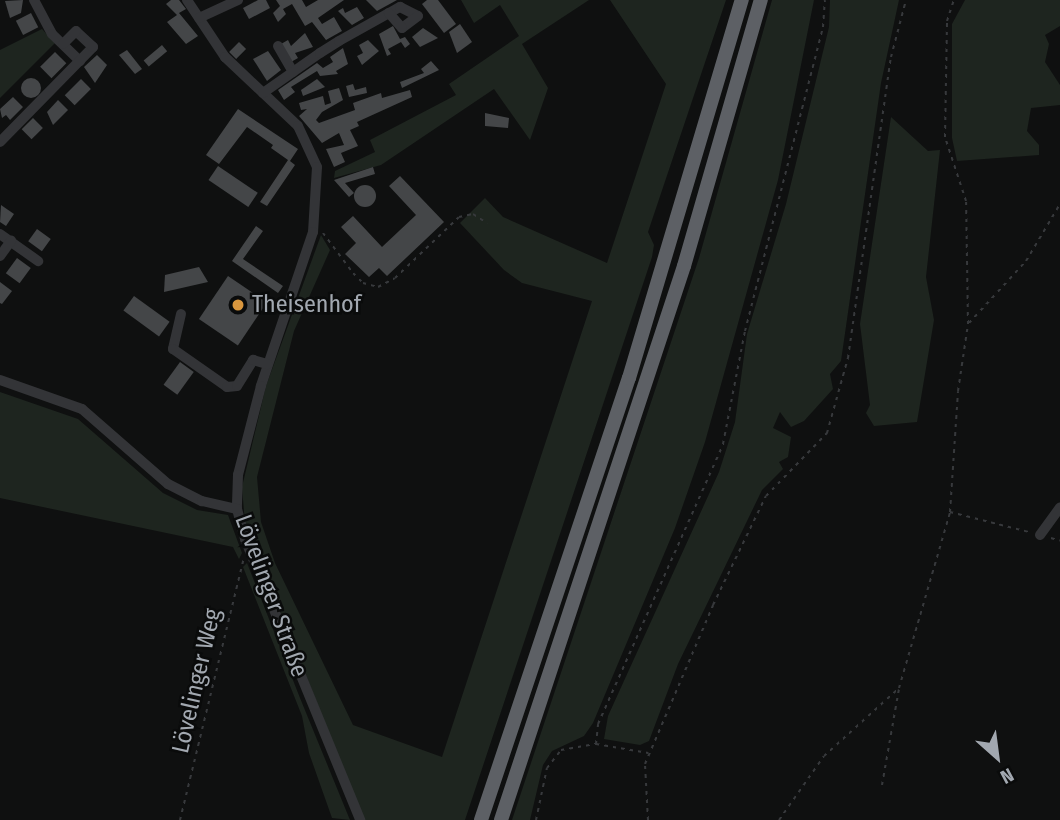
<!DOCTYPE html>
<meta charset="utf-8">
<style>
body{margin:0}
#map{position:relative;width:1060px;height:820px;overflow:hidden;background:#0f1010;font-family:"Fira Sans Condensed",sans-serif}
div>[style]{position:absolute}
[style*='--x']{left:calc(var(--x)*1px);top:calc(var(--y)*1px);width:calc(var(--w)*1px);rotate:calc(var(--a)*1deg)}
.green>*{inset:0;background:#1e251f}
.building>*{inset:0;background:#444648;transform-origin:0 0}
.round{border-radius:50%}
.path>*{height:2px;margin-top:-1px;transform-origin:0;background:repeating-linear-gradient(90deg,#37393c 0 3.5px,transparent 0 8.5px)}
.minor>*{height:10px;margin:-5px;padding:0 5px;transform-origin:5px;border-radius:5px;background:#333437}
.highway>*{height:14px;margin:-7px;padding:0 7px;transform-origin:7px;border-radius:7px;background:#5d6065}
.dots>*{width:19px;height:19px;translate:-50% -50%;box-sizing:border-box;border:4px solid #0a0b0b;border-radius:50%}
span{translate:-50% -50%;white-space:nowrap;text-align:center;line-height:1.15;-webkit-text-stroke:5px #0a0b0b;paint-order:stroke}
.poi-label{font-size:24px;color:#a2a8b0}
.left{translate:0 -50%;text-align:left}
.street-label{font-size:24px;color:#a2a8b0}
.north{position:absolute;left:962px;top:722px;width:70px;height:70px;-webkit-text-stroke:5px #0a0b0b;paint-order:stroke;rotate:152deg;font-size:19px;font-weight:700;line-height:28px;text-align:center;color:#a2a8b0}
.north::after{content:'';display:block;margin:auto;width:24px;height:32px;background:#a2a8b0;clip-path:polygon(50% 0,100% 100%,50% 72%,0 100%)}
</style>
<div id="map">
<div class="green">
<div style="clip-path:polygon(461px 0,589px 0,522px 44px,548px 88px,530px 140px,494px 89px,381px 165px,334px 178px,335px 171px,375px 152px,370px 140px,456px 95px,449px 84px,519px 36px,500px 5px,474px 23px)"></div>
<div style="clip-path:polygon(610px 0,726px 0,648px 232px,654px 245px,652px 257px,465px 820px,364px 820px,245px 523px,242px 487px,266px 386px,321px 235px,330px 250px,294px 331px,257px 477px,261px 522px,275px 563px,353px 725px,442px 757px,592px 301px,522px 283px,504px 270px,460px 223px,485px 198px,503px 217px,607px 263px,666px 84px)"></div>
<div style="clip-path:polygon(772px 0,814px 0,778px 180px,705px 442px,675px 528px,593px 723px,584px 736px,552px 751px,543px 765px,530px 820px,512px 820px,699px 258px)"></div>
<div style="clip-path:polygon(830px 0,899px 0,881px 83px,841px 361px,830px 374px,833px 389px,804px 421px,791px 427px,780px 412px,773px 428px,791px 437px,788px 457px,779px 462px,783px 469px,762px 490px,678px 664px,649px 741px,640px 745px,604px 739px,608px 716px,719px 472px,735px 422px,747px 334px,786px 204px,829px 27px)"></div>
<div style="clip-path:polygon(965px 0,1060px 0,1060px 26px,1045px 35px,1049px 44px,1045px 62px,1060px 85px,1060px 105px,1031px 108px,1027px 131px,1039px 145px,1039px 155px,957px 161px,952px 138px,952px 24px)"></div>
<div style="clip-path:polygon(42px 29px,55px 43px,0 98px,0 50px)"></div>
<div style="clip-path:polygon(891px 117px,928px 151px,940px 150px,926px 277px,934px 320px,917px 422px,874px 426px,866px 413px,870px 405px,860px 324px)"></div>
<div style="clip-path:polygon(0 392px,78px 419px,163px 493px,197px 510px,228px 515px,242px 553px,239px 559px,233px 547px,0 498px)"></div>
<div style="clip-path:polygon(247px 563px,300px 698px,350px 820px,332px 818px,309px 753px,302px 716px,243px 567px)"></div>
</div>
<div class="building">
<div style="clip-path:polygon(23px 0,21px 13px,10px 18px,5px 1px)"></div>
<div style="clip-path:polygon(171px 0,179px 0,186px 9px,179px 13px,198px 36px,186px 44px,167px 22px,177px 15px,166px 4px)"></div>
<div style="clip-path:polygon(258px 0,266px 0,270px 8px,249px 19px,243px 8px)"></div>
<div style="clip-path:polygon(276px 0,302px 0,306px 7px,318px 0,344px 0,318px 18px,322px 24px,334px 17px,342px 31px,326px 40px,312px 22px,305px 26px,292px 4px,283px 9px,286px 14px,278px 22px,273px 13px,280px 6px)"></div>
<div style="clip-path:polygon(366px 0,397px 0,377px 11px)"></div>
<div style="clip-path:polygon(427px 0,438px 0,456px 24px,444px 33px,422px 4px)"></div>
<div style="clip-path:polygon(357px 7px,364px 18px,352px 25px,338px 11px,343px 8px,345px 13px)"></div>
<div style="left:31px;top:13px;width:16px;height:17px;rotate:63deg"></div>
<div style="clip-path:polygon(460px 24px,472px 42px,457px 53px,449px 32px)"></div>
<div style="clip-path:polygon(393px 26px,400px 39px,405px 37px,410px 44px,405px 48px,401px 42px,388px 49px,391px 54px,387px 56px,379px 34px)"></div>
<div style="clip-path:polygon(423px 28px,438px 38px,420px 47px,412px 37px)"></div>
<div style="clip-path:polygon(305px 33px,313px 47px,295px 53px,298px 58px,291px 62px,281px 44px,288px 40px,291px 46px)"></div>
<div style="clip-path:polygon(368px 40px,379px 51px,362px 65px,357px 56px,363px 53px,359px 45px)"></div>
<div style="left:239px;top:42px;width:10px;height:14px;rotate:45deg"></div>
<div style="left:162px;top:45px;width:8px;height:24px;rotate:50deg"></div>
<div style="clip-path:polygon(343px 48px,348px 64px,336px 71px,338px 74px,320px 76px,317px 71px,291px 87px,295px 92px,284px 100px,278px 90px,317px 63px,323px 68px,333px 62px,330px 57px)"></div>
<div style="clip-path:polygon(127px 50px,142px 69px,135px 74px,119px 55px)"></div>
<div style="clip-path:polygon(268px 51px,281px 70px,267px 81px,253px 59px)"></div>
<div style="left:55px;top:52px;width:16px;height:21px;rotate:45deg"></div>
<div style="clip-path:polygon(97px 55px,107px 65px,95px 83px,84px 67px)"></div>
<div style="clip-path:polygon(431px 61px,439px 70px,402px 88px,400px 82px,424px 73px,421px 69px)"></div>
<div class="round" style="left:21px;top:78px;width:20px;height:20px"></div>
<div style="left:81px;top:79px;width:14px;height:23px;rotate:45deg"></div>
<div style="clip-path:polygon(317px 79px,325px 87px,303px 96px,301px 90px)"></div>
<div style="clip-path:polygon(353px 84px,355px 90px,366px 87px,367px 93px,349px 97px,346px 86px)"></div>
<div style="clip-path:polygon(339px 88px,343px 100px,322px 112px,316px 120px,319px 123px,355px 110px,353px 103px,381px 93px,382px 98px,410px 90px,412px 97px,357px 122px,359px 126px,350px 130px,358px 146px,341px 153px,345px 162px,334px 167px,326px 149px,344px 145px,339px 133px,322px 143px,299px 116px,307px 109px,301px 110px,299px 103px,323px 96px,325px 105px,331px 103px,328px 91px)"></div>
<div style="clip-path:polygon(13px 97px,23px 107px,10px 120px,6px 115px,2px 118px,0 109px)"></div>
<div style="clip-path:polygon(58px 100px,68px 110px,53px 125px,47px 112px)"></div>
<div style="clip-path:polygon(238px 109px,298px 149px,290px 161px,295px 165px,267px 206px,260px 202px,288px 160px,271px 148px,273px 145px,247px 127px,219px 164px,206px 155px)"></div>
<div style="clip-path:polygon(485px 113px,509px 118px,508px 128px,485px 126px)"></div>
<div style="left:33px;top:118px;width:14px;height:16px;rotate:45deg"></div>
<div style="left:218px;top:166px;width:48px;height:17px;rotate:34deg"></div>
<div style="clip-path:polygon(373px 167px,375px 174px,345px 183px,354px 193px,349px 197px,334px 180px)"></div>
<div style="clip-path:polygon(400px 176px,444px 222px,387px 276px,379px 268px,369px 277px,345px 254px,356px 243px,341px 227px,353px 216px,382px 247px,416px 215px,389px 186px)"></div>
<div class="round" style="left:354px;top:185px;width:22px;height:22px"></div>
<div style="clip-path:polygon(1px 205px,14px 214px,6px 226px,0 222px)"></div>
<div style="clip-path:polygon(256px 226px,263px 231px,243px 259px,283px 286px,278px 293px,232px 261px)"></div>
<div style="left:37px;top:229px;width:17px;height:15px;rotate:36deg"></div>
<div style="left:17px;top:258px;width:17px;height:19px;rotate:36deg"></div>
<div style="clip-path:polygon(199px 267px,208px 282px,164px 292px,165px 275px)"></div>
<div style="left:228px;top:276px;width:47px;height:52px;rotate:34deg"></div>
<div style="clip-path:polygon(0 282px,12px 291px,2px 304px,0 303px)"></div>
<div style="left:134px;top:296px;width:44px;height:18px;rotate:36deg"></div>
<div style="left:180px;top:362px;width:17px;height:28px;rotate:36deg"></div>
</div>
<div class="path">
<div style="--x:323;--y:233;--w:50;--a:53.1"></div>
<div style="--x:353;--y:273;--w:14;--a:45"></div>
<div style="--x:363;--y:283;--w:16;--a:15"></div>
<div style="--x:378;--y:287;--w:19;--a:-28"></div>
<div style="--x:395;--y:278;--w:88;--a:-43.6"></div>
<div style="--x:459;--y:217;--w:14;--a:-12"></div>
<div style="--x:473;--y:214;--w:17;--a:33"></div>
<div style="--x:969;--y:323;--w:84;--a:-47.4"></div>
<div style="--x:1026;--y:261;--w:66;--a:-59.2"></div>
<div style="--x:950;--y:512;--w:121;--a:-86.2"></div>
<div style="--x:958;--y:391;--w:68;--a:-81.5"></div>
<div style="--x:968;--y:324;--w:123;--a:-90.9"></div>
<div style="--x:966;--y:201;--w:67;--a:-108.2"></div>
<div style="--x:945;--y:137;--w:116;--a:-89"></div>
<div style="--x:947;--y:21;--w:22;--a:-72"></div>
<div style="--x:1051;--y:538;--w:9;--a:18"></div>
<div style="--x:596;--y:744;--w:20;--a:-84"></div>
<div style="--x:598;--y:724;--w:307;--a:-65.9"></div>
<div style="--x:723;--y:444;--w:115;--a:-79"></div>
<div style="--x:745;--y:331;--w:314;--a:-75.6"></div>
<div style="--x:823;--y:27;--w:27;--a:-86"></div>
<div style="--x:882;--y:785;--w:97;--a:-80"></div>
<div style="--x:180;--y:820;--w:267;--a:-76.3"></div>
<div style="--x:536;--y:820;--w:53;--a:-78.1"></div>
<div style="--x:547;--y:768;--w:23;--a:-52"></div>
<div style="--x:561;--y:750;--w:36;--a:-10"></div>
<div style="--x:596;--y:744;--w:53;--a:9.8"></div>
<div style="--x:648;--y:820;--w:56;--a:-93.1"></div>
<div style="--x:645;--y:764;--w:173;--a:-66.8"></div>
<div style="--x:713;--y:605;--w:121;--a:-64.1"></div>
<div style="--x:766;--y:496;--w:88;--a:-45.9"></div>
<div style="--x:827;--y:433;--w:78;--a:-74.4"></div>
<div style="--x:848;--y:358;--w:304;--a:-81.9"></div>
<div style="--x:891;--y:57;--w:59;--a:-75.3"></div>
<div style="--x:779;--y:820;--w:78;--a:-54.9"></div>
<div style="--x:824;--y:756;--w:101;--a:-42.2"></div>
<div style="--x:899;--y:688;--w:183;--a:-73.8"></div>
<div style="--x:950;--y:512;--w:81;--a:14.2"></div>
</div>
<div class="minor">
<div style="--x:34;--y:0;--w:38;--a:62"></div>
<div style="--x:52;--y:34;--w:39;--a:44"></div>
<div style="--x:187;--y:0;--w:69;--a:56.3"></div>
<div style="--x:225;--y:57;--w:100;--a:43.4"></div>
<div style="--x:298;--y:126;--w:45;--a:65.1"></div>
<div style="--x:317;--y:167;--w:65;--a:93.5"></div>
<div style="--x:313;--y:232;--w:163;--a:108.7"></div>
<div style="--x:261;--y:386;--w:92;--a:104.5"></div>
<div style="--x:238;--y:475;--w:34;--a:92"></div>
<div style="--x:237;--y:509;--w:31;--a:75"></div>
<div style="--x:245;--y:539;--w:304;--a:67.7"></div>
<div style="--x:199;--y:18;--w:43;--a:-24.8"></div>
<div style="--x:278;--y:46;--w:30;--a:60"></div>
<div style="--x:263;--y:93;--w:70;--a:-35.1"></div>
<div style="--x:320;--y:53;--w:22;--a:-32"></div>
<div style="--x:339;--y:41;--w:57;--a:-29.2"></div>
<div style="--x:389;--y:13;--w:13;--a:-29"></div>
<div style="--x:400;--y:7;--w:20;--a:27"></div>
<div style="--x:418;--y:16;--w:20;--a:143"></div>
<div style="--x:402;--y:28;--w:20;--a:-131"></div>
<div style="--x:0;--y:142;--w:133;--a:-45.6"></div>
<div style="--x:93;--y:47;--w:23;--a:-137"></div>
<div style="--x:76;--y:31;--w:18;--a:135"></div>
<div style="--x:0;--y:234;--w:47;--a:35.4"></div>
<div style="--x:0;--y:256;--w:19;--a:-54"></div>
<div style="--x:181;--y:314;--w:36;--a:103"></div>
<div style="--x:173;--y:349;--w:66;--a:35.1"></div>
<div style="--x:227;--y:387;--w:10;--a:-6"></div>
<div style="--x:237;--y:386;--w:31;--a:-58"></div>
<div style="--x:253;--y:360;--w:15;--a:16"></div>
<div style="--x:0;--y:380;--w:87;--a:19.5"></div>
<div style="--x:82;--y:409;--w:114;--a:41.1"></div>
<div style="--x:168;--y:484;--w:38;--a:27"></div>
<div style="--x:202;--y:501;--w:36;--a:13"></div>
<div style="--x:1040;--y:535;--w:34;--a:-54"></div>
</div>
<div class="highway">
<div style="--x:481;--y:820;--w:466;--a:-71.5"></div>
<div style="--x:629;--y:378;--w:395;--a:-73.4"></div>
<div style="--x:501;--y:820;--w:583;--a:-71.72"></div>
<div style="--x:684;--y:266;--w:277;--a:-73.9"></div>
</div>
<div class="dots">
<div style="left:238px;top:305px;background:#da973e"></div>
</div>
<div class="poi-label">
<span class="left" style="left:252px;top:305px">Theisenhof</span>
</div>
<div class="street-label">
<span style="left:271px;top:596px;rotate:70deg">Lövelinger Straße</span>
<span style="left:197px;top:681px;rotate:-77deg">Lövelinger Weg</span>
</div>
<div class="north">N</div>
</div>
